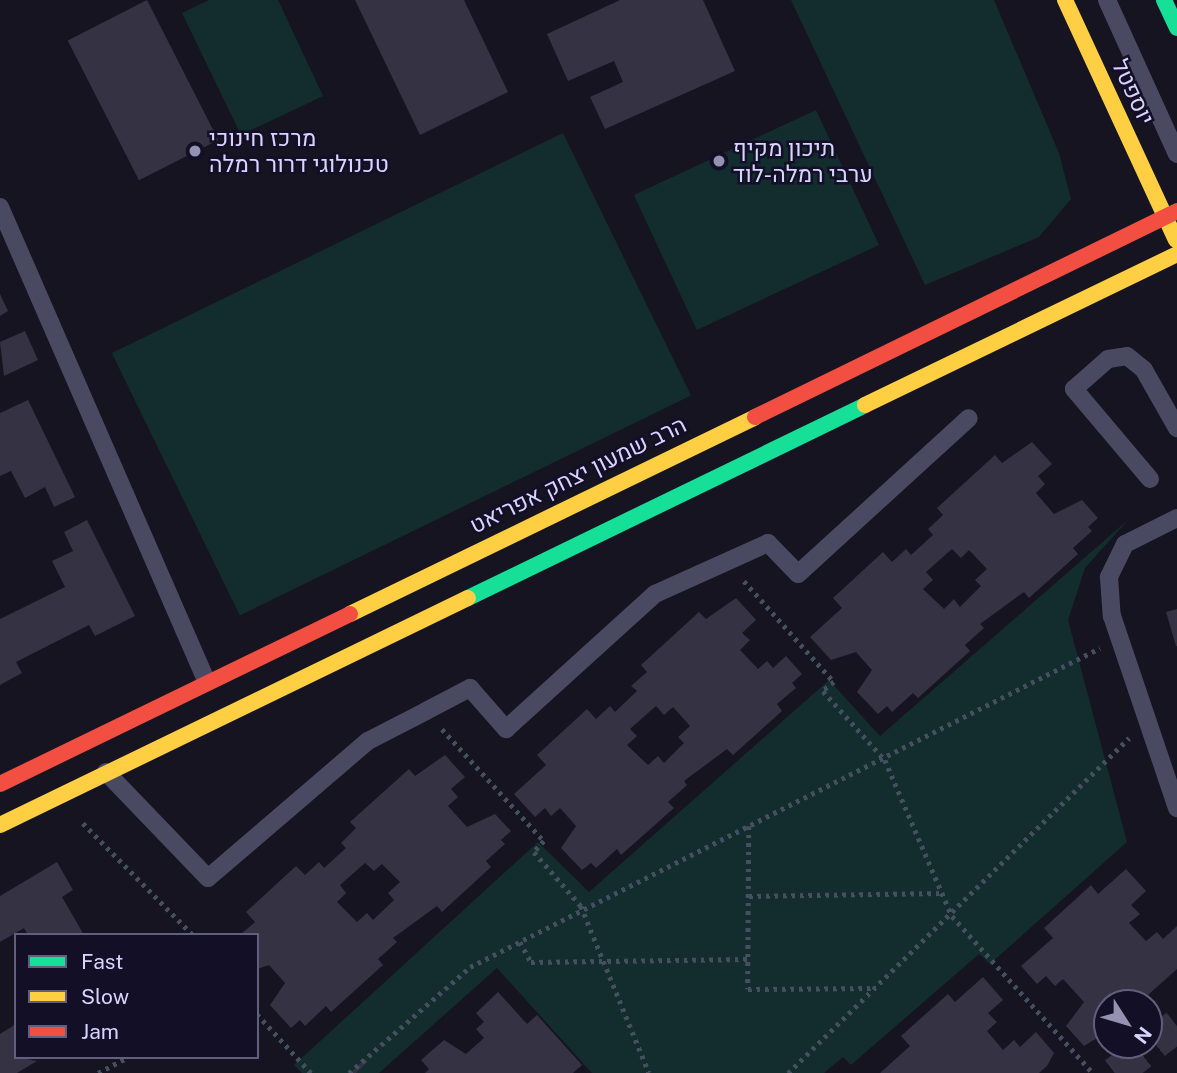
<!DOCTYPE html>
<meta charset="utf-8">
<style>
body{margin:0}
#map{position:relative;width:1177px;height:1073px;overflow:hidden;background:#161421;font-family:"Public Sans",Heebo,sans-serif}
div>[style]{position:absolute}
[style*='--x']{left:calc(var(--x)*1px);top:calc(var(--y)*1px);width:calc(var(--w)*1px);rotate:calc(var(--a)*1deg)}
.green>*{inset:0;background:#132c2d;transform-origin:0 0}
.building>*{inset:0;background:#343243;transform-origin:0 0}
.street-tunnel>*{height:33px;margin-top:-16.5px;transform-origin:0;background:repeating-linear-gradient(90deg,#333142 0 33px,transparent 0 50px)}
.path>*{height:4.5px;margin-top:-2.25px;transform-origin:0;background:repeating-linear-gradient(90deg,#44505f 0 3.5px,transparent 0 8.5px)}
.lane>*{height:18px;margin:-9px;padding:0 9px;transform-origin:9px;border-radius:9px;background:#4a4962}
.fast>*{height:16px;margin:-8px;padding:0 8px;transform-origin:8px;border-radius:8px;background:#16e098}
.slow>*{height:16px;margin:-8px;padding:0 8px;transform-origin:8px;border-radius:8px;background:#ffcf43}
.jam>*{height:16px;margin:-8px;padding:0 8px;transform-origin:8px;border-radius:8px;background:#f24e42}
.dots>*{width:19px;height:19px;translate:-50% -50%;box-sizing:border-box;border:4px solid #130f26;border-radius:50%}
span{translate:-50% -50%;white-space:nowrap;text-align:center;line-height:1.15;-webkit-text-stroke:5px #130f26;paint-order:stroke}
.street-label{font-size:23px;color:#d9d4ff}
.poi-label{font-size:23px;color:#d9d4ff}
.left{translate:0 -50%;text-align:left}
.legend{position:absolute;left:14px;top:933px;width:245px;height:126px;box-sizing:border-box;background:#130f26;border:2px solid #625e7d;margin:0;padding:9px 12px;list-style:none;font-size:21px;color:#d9d4ff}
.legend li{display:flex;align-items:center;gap:14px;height:35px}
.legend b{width:35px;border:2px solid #625e7d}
.north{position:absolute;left:1093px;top:989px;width:70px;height:70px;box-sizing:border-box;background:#130f26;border:2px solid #625e7d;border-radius:50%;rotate:127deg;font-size:19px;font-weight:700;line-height:28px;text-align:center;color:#d9d4ff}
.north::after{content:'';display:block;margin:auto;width:24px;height:32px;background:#9591b1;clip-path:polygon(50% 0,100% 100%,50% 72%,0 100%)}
</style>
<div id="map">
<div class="green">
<div style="clip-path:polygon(209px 0,278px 0,323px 96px,241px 135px,182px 13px)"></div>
<div style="clip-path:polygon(791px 0,994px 0,1059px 153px,1071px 199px,1039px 237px,925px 285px)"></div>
<div style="left:816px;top:110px;width:149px;height:201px;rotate:65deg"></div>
<div style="left:563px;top:133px;width:292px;height:502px;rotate:64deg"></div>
<div style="clip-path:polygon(1129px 519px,1085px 568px,1068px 620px,1127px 842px,990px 964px,979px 954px,851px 1065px,843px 1057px,824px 1073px,592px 1073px,497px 968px,379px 1073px,302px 1073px,294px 1065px,538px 842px,589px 892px,829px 680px,880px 736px)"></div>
</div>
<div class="building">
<div style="left:147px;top:0;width:157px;height:89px;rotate:63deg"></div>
<div style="clip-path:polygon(355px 0,464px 0,508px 92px,420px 135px)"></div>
<div style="clip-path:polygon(620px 0,703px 0,735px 71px,605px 129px,590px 97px,623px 82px,614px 61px,568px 81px,547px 34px)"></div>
<div style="clip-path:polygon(0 294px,8px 311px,0 316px)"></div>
<div style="clip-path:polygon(25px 331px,38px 360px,4px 376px,0 342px)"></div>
<div style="clip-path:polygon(28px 400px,75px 497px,54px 507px,45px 487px,25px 498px,11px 471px,0 476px,0 413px)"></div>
<div style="clip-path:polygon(evenodd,1032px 442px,1052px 464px,1038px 476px,1045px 484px,1036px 493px,1054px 514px,1082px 500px,1098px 518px,1088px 527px,1092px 531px,1073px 548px,1078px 554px,1029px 598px,1024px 592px,980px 624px,984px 628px,965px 645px,970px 651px,918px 698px,913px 693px,892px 712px,887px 706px,878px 714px,857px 692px,872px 670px,856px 652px,831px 660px,810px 637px,842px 608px,833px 598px,883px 552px,892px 562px,906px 549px,911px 555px,933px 535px,928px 529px,943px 515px,937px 508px,995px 455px,1002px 463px,1032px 442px,952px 549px,961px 558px,969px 550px,987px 569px,975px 580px,981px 586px,960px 607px,954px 599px,944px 609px,923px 589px,933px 580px,926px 572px,952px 549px)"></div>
<div style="clip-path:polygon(87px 520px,135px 616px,95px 636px,89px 625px,16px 662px,22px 673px,0 685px,0 619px,65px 587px,52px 561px,73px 551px,64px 532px)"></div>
<div style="clip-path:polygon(evenodd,736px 598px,756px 620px,742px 633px,750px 640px,740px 650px,758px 669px,767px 661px,773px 668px,786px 656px,802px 674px,792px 683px,796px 688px,777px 704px,782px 711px,733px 755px,727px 749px,684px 781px,687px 785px,668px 802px,674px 808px,621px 855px,617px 849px,596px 868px,591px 863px,582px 870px,561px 848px,576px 826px,560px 808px,551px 816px,545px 808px,535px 817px,514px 794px,546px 765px,537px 755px,587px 709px,596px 719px,610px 706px,615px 712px,637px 691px,631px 686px,647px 672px,641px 665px,699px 612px,706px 619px,736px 598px,656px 706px,664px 715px,673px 707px,690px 726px,678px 737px,684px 743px,664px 763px,658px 756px,648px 765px,627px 745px,637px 736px,630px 729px,656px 706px)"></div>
<div style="clip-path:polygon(1177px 609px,1177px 646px,1176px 646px,1166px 612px)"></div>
<div style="clip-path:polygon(evenodd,445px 755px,465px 777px,451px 789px,458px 797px,448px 806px,467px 827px,495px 814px,511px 831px,501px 840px,505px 844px,486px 861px,491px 867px,442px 912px,437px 906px,393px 938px,397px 942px,378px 959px,383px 965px,331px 1012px,326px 1006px,305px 1026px,300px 1020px,291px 1028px,270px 1005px,285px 983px,269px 965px,257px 969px,257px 935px,240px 935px,255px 922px,246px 912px,296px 866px,305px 875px,319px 862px,324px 868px,346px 848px,341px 843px,356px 828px,350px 822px,409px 769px,415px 776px,445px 755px,365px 863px,374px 871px,382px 864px,400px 882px,388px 893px,394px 900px,373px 920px,367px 913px,357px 922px,337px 902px,346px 893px,340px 885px,365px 863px)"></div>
<div style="clip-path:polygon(57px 862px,73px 890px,62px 897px,84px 935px,28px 935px,24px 928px,0 942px,0 896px)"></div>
<div style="clip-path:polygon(1126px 869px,1146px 891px,1131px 905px,1140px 914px,1129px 923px,1146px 941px,1157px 932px,1163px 939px,1177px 926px,1177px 969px,1139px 1003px,1107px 1003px,1107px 1032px,1084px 1046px,1066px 1026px,1084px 1002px,1063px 979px,1055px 986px,1046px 976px,1037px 984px,1021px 966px,1053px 938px,1044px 928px,1091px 885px,1098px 894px)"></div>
<div style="clip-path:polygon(983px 977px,1003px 1000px,988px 1013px,997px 1022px,987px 1031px,1003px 1050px,1014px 1040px,1020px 1047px,1036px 1032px,1054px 1053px,1047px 1066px,1039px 1073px,880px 1073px,910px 1046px,901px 1036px,948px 994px,955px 1002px)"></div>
<div style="clip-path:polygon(498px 992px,527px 1024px,537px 1015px,582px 1065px,573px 1073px,425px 1073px,429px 1069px,421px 1060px,444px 1040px,466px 1054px,484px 1038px,476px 1029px,484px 1022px,476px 1013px)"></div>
<div style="clip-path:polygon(16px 1024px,16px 1057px,37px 1061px,17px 1073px,0 1073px,0 1034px)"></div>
</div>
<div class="street-tunnel">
<div style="--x:353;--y:1070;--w:4;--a:45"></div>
<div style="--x:1115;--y:1073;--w:78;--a:-37.7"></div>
</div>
<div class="path">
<div style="--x:744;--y:581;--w:135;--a:48.3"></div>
<div style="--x:834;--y:682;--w:14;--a:141"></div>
<div style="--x:823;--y:691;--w:93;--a:48.1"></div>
<div style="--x:885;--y:760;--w:170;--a:66.8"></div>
<div style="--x:952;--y:916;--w:211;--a:48.1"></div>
<div style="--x:442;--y:729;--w:151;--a:47.7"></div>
<div style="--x:544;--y:841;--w:15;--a:132"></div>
<div style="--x:534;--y:852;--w:72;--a:49"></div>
<div style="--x:581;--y:906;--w:180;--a:67.8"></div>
<div style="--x:83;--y:823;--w:157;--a:45.5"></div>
<div style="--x:749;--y:826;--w:163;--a:90.4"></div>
<div style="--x:748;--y:989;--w:128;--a:-0.4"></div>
<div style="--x:749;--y:896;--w:193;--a:-0.9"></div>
<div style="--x:520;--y:942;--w:23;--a:61"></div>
<div style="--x:531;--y:962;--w:217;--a:-0.8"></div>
<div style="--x:257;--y:1014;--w:80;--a:47.5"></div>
<div style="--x:98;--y:1073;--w:34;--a:-28"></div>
<div style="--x:349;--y:1073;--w:161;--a:-41.2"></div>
<div style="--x:470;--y:967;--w:706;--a:-26.86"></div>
<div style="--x:788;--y:1073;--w:478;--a:-44.5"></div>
</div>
<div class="lane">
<div style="--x:1107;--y:0;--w:169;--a:65.6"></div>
<div style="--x:0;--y:207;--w:516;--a:66.47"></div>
<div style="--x:1150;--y:479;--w:118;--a:-130.2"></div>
<div style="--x:1074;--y:389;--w:45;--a:-41.4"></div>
<div style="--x:1108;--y:359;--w:19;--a:-9"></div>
<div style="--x:1127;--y:356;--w:22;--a:39"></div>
<div style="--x:1144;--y:370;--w:67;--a:60.4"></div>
<div style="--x:1177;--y:518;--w:58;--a:153.4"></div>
<div style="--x:1125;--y:544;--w:37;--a:116"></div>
<div style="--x:1109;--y:577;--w:39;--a:86"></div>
<div style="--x:1112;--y:616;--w:203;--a:71.3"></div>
<div style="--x:106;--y:772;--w:147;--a:46.1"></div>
<div style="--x:208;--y:878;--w:211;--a:-40.6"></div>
<div style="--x:368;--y:741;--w:65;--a:-27.3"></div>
<div style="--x:426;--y:711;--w:50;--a:-27.6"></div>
<div style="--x:470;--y:688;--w:55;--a:48.7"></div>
<div style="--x:506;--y:729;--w:201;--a:-42.2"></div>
<div style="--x:655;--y:594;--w:124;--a:-24.3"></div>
<div style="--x:768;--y:543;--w:43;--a:45.9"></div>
<div style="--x:798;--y:574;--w:231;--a:-42.4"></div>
</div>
<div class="fast">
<div style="--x:1164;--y:0;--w:31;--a:65"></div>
<div style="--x:468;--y:598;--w:441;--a:-25.9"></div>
</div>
<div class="slow">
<div style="--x:1065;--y:0;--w:264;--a:65.2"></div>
<div style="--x:865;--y:405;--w:347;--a:-25.8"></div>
<div style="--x:350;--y:614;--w:450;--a:-25.9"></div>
<div style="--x:0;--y:825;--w:520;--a:-25.88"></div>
</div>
<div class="jam">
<div style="--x:755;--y:417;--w:470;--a:-26"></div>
<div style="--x:0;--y:784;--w:389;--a:-25.9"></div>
</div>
<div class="dots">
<div style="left:195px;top:151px;background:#9591b1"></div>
<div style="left:719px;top:161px;background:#9591b1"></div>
</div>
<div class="street-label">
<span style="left:1133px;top:92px;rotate:65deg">יוספטל</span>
<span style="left:578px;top:475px;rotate:-26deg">הרב שמעון יצחק אפריאט</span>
</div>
<div class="poi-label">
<span class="left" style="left:209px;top:151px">מרכז חינוכי<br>טכנולוגי דרור רמלה</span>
<span class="left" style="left:733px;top:161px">תיכון מקיף<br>ערבי רמלה-לוד</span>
</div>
<ul class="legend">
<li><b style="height:9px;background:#16e098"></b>Fast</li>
<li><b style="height:9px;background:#ffcf43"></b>Slow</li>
<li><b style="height:9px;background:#f24e42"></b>Jam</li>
</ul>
<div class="north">N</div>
</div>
